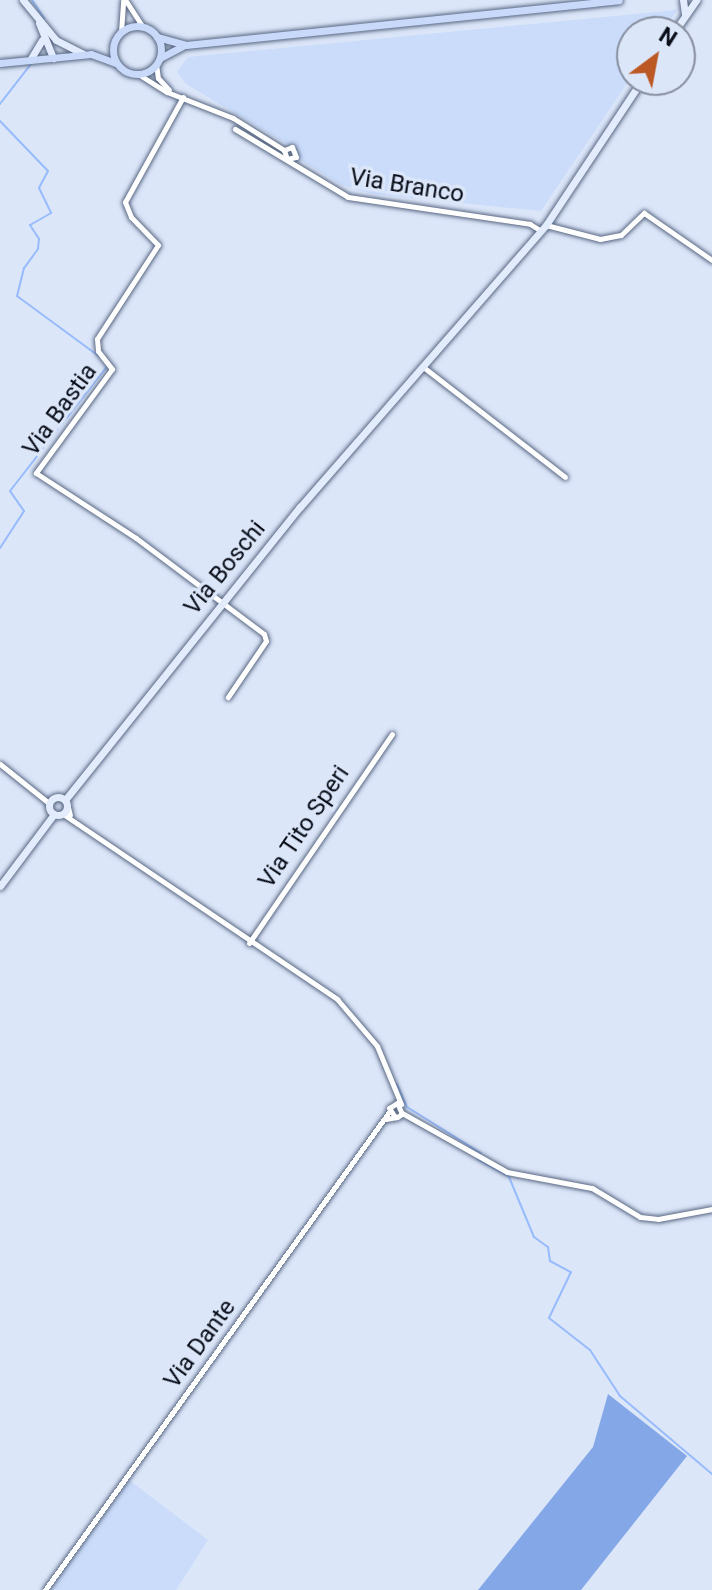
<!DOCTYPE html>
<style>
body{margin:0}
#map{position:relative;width:712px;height:1590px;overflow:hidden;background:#dce6f9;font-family:Roboto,sans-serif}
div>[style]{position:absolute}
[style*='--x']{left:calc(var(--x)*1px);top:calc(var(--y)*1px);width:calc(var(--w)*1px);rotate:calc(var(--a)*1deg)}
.built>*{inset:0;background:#cadcfa}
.forest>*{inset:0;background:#84a7e7}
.stream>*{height:2px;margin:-1px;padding:0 1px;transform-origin:1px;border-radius:1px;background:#97bbfc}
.roads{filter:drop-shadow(0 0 2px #596883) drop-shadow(0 0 2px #596883)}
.street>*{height:5px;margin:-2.5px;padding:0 2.5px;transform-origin:2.5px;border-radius:2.5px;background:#fff}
.secondary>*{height:7px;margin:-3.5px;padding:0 3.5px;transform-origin:3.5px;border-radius:3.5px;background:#e3ecfc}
.secondary>.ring{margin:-3.5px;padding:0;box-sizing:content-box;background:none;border:7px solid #e3ecfc;border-radius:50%}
.primary>*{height:7px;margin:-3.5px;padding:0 3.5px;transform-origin:3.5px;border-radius:3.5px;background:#c8d9f9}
.primary>.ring{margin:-3.5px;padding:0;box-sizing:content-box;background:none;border:7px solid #c8d9f9;border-radius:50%}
span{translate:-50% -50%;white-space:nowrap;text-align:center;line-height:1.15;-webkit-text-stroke:7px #dce6f9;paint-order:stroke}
.street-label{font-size:24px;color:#080d18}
.north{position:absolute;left:616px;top:16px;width:80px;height:80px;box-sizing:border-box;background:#dce6f9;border:2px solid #878f9f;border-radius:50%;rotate:32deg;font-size:22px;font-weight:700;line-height:32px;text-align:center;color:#080d18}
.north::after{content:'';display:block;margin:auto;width:28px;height:36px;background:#bc5824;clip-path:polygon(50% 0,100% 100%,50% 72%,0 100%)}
</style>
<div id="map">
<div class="built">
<div style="clip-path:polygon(677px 10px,662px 32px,632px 32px,632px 76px,541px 211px,372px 194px,342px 185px,300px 160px,290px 146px,186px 84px,177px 72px,188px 57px)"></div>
<div style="clip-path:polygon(129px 1480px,208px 1540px,176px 1590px,50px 1590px)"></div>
</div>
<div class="forest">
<div style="clip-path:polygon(608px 1394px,687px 1456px,581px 1590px,478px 1590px,593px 1447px)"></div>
</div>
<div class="stream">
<div style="--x:32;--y:0;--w:22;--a:56"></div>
<div style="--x:0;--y:104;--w:51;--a:-52.2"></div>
<div style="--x:0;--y:121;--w:69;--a:46.2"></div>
<div style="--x:48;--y:171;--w:19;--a:118"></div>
<div style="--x:39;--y:188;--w:28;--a:64"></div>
<div style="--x:51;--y:213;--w:24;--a:150"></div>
<div style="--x:30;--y:225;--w:17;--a:57"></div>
<div style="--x:39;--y:239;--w:10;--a:96"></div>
<div style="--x:38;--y:249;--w:24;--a:126"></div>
<div style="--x:24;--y:268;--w:29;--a:104"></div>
<div style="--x:17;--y:296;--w:103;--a:36.3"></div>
<div style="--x:0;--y:548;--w:44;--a:-57"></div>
<div style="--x:24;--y:511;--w:24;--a:-125"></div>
<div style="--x:10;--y:491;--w:160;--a:-52.1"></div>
<div style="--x:397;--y:1084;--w:25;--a:67"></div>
<div style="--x:407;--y:1107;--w:87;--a:31.9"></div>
<div style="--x:477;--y:1159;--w:37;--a:29"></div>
<div style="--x:509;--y:1177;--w:65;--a:67.4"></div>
<div style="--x:534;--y:1237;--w:17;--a:36"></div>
<div style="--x:548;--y:1247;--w:14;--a:82"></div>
<div style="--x:550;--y:1261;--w:24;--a:28"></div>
<div style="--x:571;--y:1272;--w:51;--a:115.6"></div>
<div style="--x:549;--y:1318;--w:52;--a:38"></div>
<div style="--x:590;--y:1350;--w:55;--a:56.9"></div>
<div style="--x:620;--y:1396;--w:121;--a:40.3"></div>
</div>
<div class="roads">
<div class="street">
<div style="--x:126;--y:1;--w:31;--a:57"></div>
<div style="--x:121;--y:32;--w:32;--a:-86"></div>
<div style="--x:156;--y:64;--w:14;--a:82"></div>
<div style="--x:158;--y:78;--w:16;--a:47"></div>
<div style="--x:138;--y:74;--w:34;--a:32"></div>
<div style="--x:167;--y:92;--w:71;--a:21.5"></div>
<div style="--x:233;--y:118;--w:60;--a:32.1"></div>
<div style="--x:284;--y:150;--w:9;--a:72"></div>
<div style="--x:287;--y:159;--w:9;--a:-13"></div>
<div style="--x:296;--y:157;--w:11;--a:-112"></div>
<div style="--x:292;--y:147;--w:9;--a:159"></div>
<div style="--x:183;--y:97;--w:120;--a:118.9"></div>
<div style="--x:125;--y:202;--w:16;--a:68"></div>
<div style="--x:131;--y:217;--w:39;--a:46"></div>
<div style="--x:158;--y:245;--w:112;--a:123"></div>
<div style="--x:97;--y:339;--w:12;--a:85"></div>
<div style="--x:98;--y:351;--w:23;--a:52"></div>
<div style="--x:112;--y:369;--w:129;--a:126.2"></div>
<div style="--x:36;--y:473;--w:119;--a:33"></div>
<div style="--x:136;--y:538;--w:160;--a:36.9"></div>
<div style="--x:264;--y:634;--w:7;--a:74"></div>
<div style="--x:266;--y:641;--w:68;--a:124.2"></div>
<div style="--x:235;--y:129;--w:132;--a:31"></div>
<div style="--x:348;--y:197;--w:184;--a:8.4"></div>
<div style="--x:530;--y:224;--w:13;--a:32"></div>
<div style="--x:546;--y:225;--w:56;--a:14.5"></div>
<div style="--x:600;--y:239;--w:21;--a:-11"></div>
<div style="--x:621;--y:235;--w:32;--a:-44"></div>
<div style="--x:644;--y:213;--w:83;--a:34.7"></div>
<div style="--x:422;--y:366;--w:181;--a:37.8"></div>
<div style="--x:0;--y:764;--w:64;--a:38.7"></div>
<div style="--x:68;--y:807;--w:8;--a:76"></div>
<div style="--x:63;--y:814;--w:331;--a:34"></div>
<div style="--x:337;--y:999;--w:62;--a:49.6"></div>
<div style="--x:377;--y:1046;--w:63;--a:67.5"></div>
<div style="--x:249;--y:943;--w:253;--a:-55.6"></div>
<div style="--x:402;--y:1113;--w:120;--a:29.3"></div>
<div style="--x:507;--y:1172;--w:86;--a:10.7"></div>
<div style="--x:592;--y:1188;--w:56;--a:31.1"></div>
<div style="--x:640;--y:1217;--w:18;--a:6"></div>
<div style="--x:658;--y:1219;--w:55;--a:-10.5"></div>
<div style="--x:386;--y:1119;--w:11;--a:-10"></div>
<div style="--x:397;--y:1117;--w:6;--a:-31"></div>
<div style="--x:402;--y:1114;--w:12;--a:-114"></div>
<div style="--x:397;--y:1103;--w:9;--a:148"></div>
<div style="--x:389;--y:1108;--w:11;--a:56"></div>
<div style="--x:45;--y:1590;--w:589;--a:-54.26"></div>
</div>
<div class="secondary">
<div style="--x:23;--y:0;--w:52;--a:50.5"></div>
<div style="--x:56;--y:40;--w:30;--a:27"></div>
<div style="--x:683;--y:0;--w:15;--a:82"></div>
<div style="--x:39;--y:23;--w:38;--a:68"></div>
<div style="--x:674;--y:32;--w:39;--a:-55"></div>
<div style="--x:30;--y:60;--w:23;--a:-59"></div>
<div class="ring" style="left:49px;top:797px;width:11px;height:11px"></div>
<div style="--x:65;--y:800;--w:376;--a:-51.3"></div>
<div style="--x:300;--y:507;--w:374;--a:-48.9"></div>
<div style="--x:546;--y:225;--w:174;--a:-56.5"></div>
<div style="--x:0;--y:886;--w:90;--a:-53.1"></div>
</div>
<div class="primary">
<div class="ring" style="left:113px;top:26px;width:41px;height:41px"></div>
<div style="--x:157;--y:37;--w:30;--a:15"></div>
<div style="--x:186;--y:45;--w:435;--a:-5.9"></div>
<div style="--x:160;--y:58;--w:27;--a:-28"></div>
<div style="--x:0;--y:63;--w:91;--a:-5.6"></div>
<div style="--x:91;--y:54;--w:27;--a:20"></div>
</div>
</div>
<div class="street-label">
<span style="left:407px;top:186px;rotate:9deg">Via Branco</span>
<span style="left:60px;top:410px;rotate:-54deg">Via Bastia</span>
<span style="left:225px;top:568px;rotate:-51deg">Via Boschi</span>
<span style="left:304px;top:827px;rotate:-56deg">Via Tito Speri</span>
<span style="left:200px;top:1344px;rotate:-54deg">Via Dante</span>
</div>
<div class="north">N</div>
</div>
